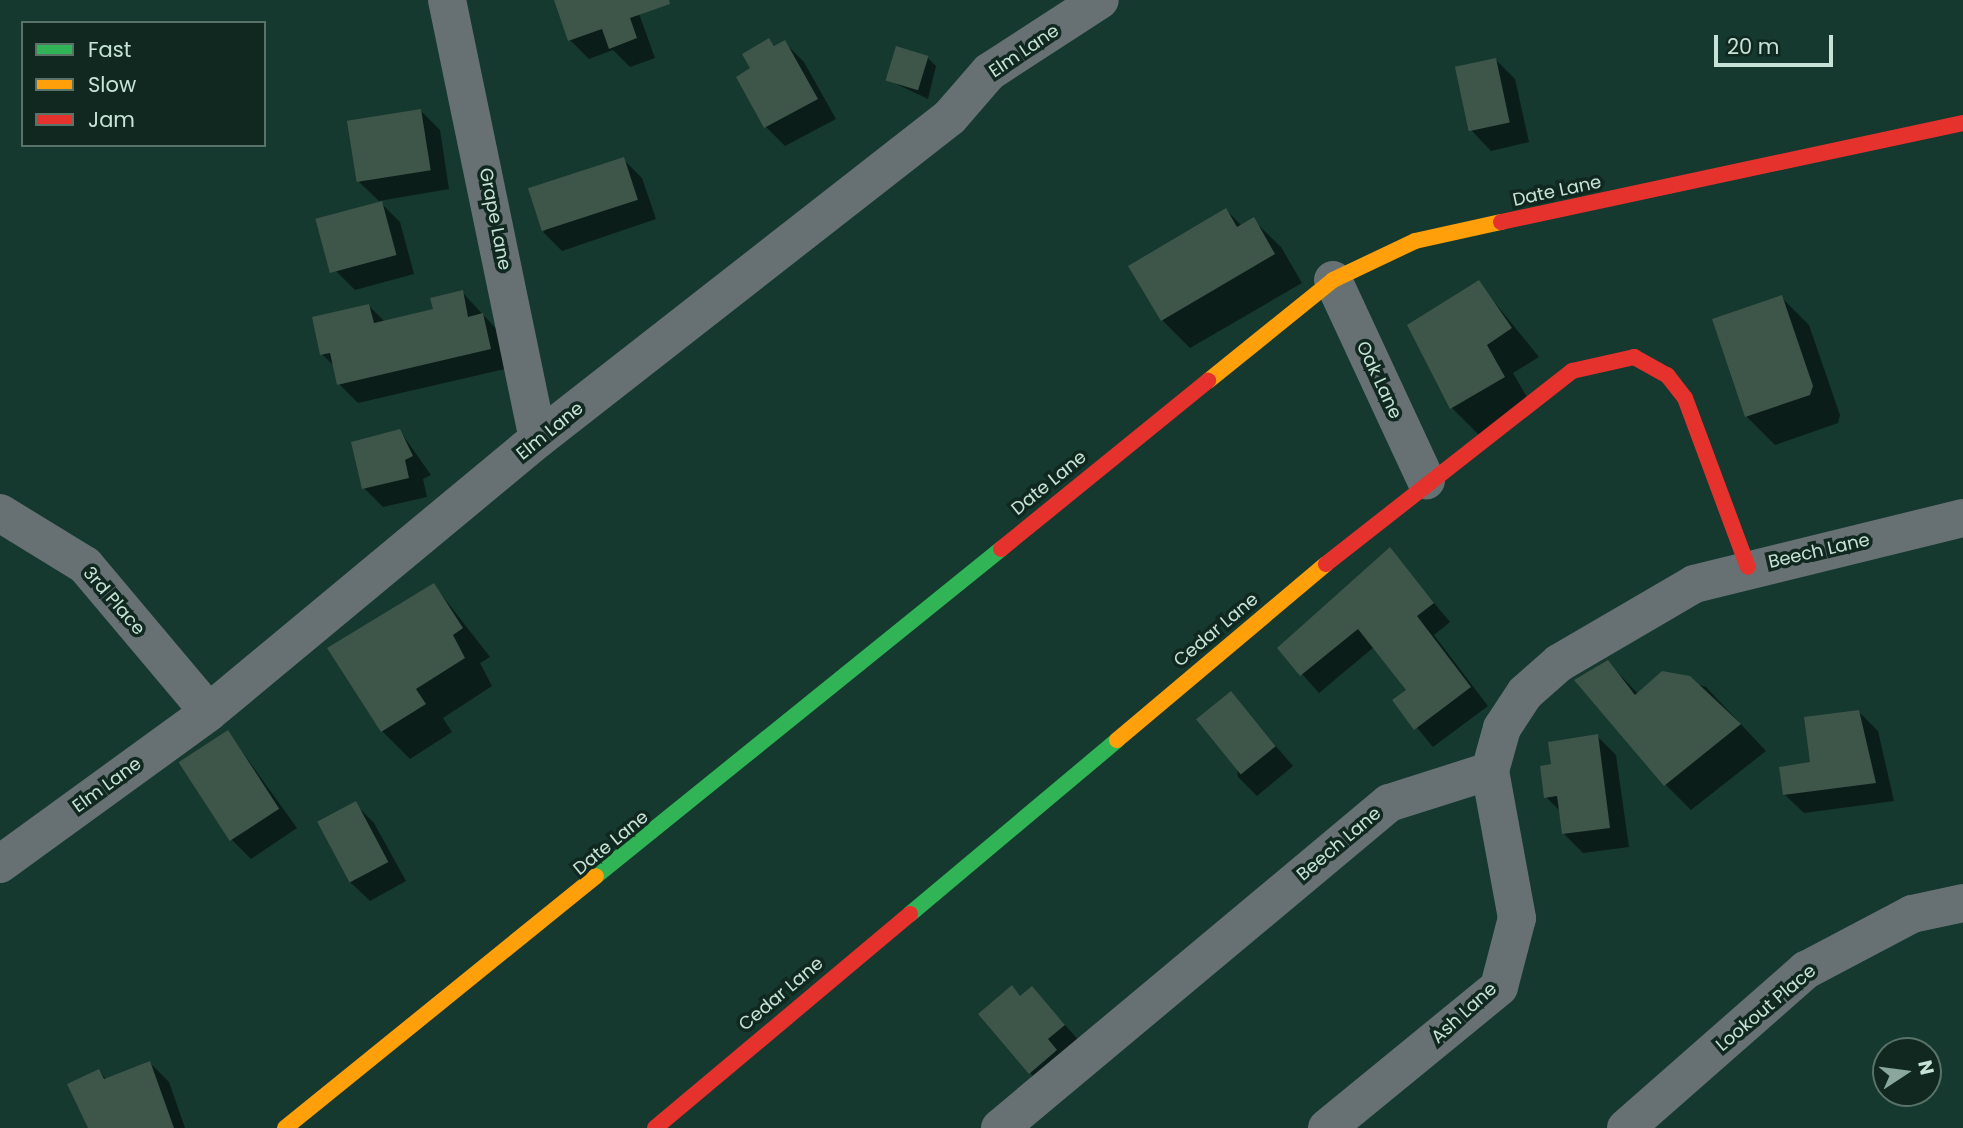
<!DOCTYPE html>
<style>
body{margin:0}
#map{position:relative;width:1963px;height:1128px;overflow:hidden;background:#15382f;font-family:Poppins,sans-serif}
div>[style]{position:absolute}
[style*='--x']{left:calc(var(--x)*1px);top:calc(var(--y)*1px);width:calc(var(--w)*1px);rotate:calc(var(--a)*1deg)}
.shadow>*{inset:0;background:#0007}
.building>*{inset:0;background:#3e554a;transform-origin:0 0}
.street>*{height:38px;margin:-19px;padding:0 19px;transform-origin:19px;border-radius:19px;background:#677174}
.fast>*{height:16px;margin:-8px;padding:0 8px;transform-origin:8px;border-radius:8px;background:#30b455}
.slow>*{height:16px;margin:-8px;padding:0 8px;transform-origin:8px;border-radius:8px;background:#ff9f0a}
.jam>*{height:16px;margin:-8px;padding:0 8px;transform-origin:8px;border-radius:8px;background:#e5322d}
span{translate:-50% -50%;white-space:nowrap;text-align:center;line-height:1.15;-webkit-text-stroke:7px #10281f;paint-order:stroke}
.street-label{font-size:18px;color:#c7e3d7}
.legend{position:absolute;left:21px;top:21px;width:245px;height:126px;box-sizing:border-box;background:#10281f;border:2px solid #597369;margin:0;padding:9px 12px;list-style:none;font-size:21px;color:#c7e3d7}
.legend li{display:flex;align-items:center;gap:14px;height:35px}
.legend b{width:35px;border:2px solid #597369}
.north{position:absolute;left:1872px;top:1037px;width:70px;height:70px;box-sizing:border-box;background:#10281f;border:2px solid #597369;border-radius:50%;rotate:77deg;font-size:19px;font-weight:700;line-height:28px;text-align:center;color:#c7e3d7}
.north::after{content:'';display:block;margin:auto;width:24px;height:32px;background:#89a79c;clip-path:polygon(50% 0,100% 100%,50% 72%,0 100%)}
.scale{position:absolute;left:1714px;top:35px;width:119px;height:32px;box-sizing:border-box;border:4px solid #c7e3d7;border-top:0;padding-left:9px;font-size:21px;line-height:24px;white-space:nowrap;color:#c7e3d7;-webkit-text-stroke:5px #10281f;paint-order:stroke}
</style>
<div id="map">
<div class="shadow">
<div style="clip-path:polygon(555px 0,634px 0,655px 58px,630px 67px,613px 50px,589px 59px,570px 40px)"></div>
<div style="clip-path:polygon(769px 40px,776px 47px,785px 43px,804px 62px,836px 119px,785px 146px,766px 127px,738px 78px,753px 69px)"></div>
<div style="clip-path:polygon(927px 57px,936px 66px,928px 99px,888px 80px)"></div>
<div style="clip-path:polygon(1496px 60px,1515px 79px,1529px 142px,1491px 151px,1472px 131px)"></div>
<div style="clip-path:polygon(421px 111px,440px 130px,449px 189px,379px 201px,400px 222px,414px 274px,355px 290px,336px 271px,381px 203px,359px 182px)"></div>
<div style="clip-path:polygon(623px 159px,642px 178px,656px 219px,562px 251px,543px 232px)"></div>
<div style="clip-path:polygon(1226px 210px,1242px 226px,1253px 220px,1281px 247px,1302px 283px,1190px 348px,1162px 320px)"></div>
<div style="clip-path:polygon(1478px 282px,1539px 357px,1513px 373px,1532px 406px,1480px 436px,1452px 408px)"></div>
<div style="clip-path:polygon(462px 292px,501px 334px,509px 368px,358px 403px,339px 384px,334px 366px,322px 354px,369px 306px,385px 322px,435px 311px)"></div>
<div style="clip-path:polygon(1781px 297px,1809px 325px,1840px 415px,1838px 423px,1775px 445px,1747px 417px,1714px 320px)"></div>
<div style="clip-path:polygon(400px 431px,431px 475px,423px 479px,427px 497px,383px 507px,364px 488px)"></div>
<div style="clip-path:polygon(1390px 550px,1450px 622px,1434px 635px,1488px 706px,1433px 747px,1395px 701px,1409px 690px,1374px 647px,1319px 693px,1279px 648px)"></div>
<div style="clip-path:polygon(434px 585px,490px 657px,480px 663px,492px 686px,443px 718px,452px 732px,410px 759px,382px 731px,329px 649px)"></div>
<div style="clip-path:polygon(1608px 662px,1638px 694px,1662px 673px,1706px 687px,1766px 751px,1691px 810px,1665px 784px)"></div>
<div style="clip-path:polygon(1231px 694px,1293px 766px,1257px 796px,1238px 777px)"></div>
<div style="clip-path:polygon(1859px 712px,1878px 731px,1894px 801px,1804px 813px,1784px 794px)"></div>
<div style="clip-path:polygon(228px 732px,297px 828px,251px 859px,232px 840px)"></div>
<div style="clip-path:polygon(1597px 736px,1616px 755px,1629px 847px,1583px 853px,1564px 834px,1561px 812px,1546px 797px,1553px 765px)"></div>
<div style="clip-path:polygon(355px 804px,374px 823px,406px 881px,370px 901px,350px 882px)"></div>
<div style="clip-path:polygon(1032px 988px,1083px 1045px,1049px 1092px,1030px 1073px,1021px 998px)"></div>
<div style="clip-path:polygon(150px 1063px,169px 1082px,185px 1128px,90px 1128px,99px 1071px,107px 1080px)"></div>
</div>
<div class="building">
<div style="clip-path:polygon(554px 0,669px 0,670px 4px,630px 18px,637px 38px,609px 49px,602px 29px,568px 41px)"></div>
<div style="clip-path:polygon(769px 38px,774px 46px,785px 40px,818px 99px,764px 128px,736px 77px,750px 68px,742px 54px)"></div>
<div style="left:896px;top:46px;width:34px;height:36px;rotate:17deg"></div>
<div style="left:1496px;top:58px;width:66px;height:42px;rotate:78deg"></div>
<div style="left:421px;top:109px;width:62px;height:75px;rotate:81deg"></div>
<div style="left:624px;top:157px;width:45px;height:101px;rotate:72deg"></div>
<div style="left:382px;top:201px;width:56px;height:69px;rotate:75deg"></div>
<div style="clip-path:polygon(1226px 208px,1237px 227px,1254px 217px,1275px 254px,1161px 321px,1128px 266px)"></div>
<div style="clip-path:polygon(1479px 280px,1512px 328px,1487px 345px,1505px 377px,1450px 409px,1407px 325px)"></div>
<div style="clip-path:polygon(463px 290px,468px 317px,483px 313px,491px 349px,337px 385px,330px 353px,320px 355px,312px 317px,369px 304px,374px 323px,433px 309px,430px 298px)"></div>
<div style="clip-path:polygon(1782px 295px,1813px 386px,1810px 395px,1745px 417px,1712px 319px)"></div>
<div style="clip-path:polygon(400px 429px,413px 456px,405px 460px,409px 478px,362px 489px,351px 442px)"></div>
<div style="clip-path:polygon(1390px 547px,1434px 603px,1417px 616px,1471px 687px,1414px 730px,1392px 700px,1406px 690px,1358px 629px,1300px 676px,1277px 648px)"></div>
<div style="clip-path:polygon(434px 583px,463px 628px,453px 635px,465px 658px,416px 689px,426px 704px,381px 732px,327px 648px)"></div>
<div style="clip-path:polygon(1608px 660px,1635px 695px,1662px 671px,1690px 676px,1741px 724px,1664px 786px,1574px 680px)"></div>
<div style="left:1231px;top:691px;width:71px;height:45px;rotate:51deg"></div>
<div style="clip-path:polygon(1859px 710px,1876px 783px,1783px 795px,1779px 767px,1810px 762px,1804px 717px)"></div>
<div style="left:228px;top:730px;width:94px;height:59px;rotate:57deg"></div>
<div style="clip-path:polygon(1598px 734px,1610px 828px,1562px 834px,1557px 796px,1544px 798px,1540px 766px,1551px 764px,1548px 742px)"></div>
<div style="left:356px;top:801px;width:69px;height:44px;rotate:62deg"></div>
<div style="clip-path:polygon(1012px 985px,1020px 996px,1032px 986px,1065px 1025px,1048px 1039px,1057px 1050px,1029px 1074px,978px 1014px)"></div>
<div style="clip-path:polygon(150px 1061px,174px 1128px,88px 1128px,67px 1084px,99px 1069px,104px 1079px)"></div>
</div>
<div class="street">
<div style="--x:447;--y:0;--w:448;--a:78.3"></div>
<div style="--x:1333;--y:280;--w:221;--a:65.1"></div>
<div style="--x:0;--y:513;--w:100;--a:31.5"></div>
<div style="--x:85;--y:565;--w:192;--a:49.9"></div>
<div style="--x:0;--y:864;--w:258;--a:-36"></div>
<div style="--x:209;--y:712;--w:428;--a:-39.7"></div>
<div style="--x:538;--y:439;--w:523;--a:-38.01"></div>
<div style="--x:950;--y:117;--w:60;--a:-49.1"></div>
<div style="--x:989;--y:72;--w:132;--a:-33"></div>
<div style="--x:1000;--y:1128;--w:507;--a:-39.88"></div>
<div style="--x:1389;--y:803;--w:106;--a:-17.6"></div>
<div style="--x:1327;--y:1128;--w:222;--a:-39.3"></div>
<div style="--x:1499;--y:987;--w:71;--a:-75.4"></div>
<div style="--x:1517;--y:918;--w:149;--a:-100.4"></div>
<div style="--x:1490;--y:771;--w:45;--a:-74.4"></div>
<div style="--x:1502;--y:728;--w:42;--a:-56.7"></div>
<div style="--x:1525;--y:693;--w:45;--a:-41.4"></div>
<div style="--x:1559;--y:663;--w:156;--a:-30.3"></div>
<div style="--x:1694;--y:584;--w:277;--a:-13.8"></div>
<div style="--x:1626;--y:1128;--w:240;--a:-41.3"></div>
<div style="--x:1806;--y:970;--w:120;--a:-27.8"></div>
<div style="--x:1912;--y:914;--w:52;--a:-12.2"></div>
</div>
<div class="fast">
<div style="--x:596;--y:876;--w:521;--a:-38.92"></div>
<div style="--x:910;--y:914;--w:270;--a:-40"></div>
</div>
<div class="slow">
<div style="--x:1208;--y:381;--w:161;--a:-38.9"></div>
<div style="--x:1333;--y:280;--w:91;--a:-25.4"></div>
<div style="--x:1415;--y:241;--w:88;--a:-12.5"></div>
<div style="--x:1117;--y:740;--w:273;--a:-40.1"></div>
<div style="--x:285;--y:1128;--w:400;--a:-39"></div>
</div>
<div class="jam">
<div style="--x:1501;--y:222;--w:472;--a:-12.1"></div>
<div style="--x:1001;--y:549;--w:267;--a:-39.1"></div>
<div style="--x:1326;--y:564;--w:313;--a:-38.1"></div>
<div style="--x:1572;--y:371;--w:64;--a:-12.7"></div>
<div style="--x:1634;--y:357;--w:38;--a:29"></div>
<div style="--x:1667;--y:375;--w:29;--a:52"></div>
<div style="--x:1685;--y:398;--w:180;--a:69.6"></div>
<div style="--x:655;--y:1128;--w:333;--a:-40"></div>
</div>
<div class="street-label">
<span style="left:1024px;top:51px;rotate:-34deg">Elm Lane</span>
<span style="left:1557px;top:191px;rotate:-12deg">Date Lane</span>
<span style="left:495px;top:219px;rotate:79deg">Grape Lane</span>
<span style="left:1379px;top:380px;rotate:65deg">Oak Lane</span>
<span style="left:550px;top:431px;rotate:-39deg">Elm Lane</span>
<span style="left:1049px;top:483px;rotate:-39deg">Date Lane</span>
<span style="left:1819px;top:551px;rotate:-13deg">Beech Lane</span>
<span style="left:114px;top:601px;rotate:49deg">3rd Place</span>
<span style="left:1216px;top:630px;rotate:-40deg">Cedar Lane</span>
<span style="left:107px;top:785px;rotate:-36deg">Elm Lane</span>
<span style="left:611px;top:843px;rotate:-39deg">Date Lane</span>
<span style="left:1339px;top:844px;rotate:-40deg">Beech Lane</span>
<span style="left:781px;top:994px;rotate:-40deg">Cedar Lane</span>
<span style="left:1766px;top:1008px;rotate:-40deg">Lookout Place</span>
<span style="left:1464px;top:1013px;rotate:-42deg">Ash Lane</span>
</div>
<ul class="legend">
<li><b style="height:9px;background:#30b455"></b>Fast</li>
<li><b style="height:9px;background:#ff9f0a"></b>Slow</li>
<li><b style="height:9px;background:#e5322d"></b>Jam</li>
</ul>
<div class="north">N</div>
<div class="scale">20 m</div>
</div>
